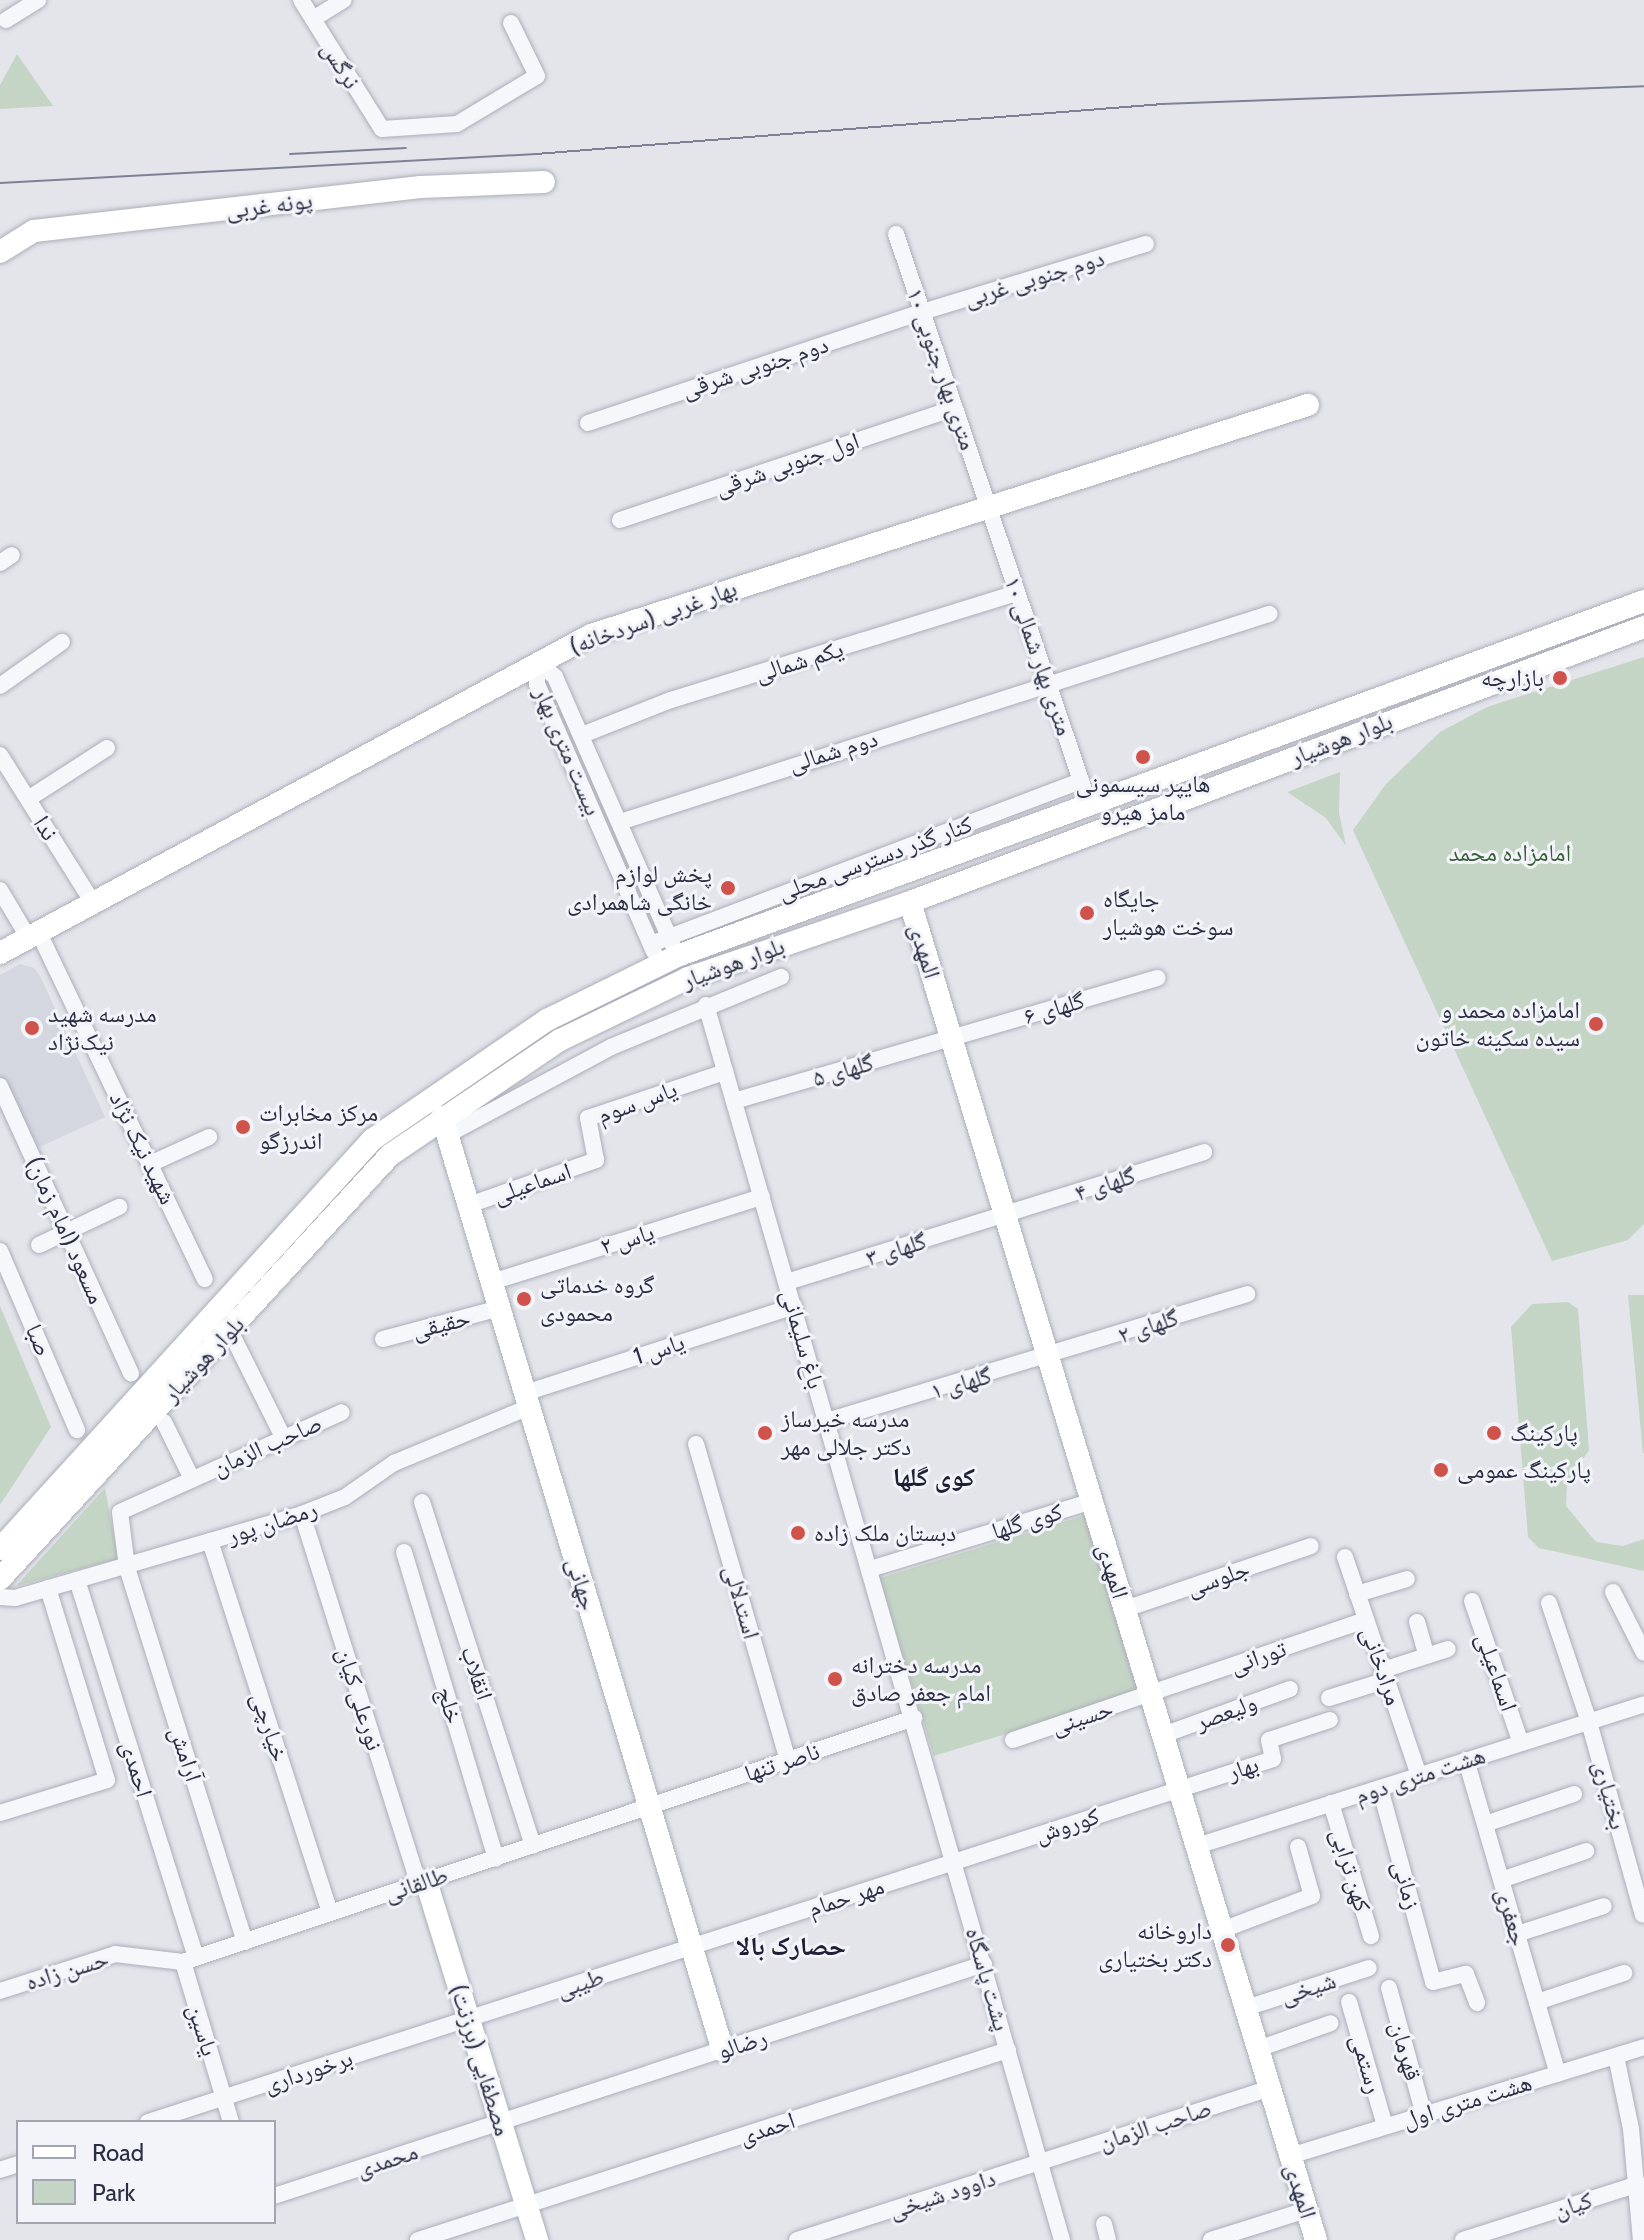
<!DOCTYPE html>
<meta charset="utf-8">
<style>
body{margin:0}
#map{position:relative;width:1644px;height:2240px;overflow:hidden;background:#e3e5eb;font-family:Cabin,"Noto Naskh Arabic",sans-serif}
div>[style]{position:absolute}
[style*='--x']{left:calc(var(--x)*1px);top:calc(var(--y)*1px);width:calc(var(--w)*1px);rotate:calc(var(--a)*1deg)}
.built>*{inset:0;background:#d5d7e0}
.green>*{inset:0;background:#c5d5c5;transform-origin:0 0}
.roads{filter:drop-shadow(0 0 2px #acaeb9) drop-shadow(0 0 2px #acaeb9)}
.street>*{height:16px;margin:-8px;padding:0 8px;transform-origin:8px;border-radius:8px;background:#f6f7fa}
.secondary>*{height:22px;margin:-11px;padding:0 11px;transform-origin:11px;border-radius:11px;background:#fff}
.tram>*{height:2px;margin:-1px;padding:0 1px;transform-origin:1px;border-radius:1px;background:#7d8195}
.dots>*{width:22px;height:22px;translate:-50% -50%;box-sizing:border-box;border:4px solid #f3f4f9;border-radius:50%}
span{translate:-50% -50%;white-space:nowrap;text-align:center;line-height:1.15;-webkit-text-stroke:6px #f3f4f9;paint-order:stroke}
.street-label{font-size:24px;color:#2b2f44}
.poi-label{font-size:24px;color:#2b2f44}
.right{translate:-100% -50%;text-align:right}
.left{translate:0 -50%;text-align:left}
.park-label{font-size:24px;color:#386039}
.neighbourhood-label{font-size:26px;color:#1d2035;font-weight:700}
.legend{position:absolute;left:16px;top:2120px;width:260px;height:104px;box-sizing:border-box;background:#f3f4f9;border:2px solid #a3a5b1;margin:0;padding:10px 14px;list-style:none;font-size:24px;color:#2b2f44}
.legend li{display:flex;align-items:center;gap:16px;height:40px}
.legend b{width:40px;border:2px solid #a3a5b1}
</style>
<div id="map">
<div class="built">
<div style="clip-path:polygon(20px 964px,34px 968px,40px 976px,105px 1117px,33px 1150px,0 1080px,0 975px)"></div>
</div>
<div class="green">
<div style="clip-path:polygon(17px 54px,53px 106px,0 109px,0 85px)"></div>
<div style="clip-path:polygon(1644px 657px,1644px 1224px,1628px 1240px,1552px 1261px,1353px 830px,1386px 784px,1440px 732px,1487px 707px)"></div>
<div style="clip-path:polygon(1340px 772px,1339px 813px,1346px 846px,1326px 818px,1287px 792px)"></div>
<div style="clip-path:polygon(1628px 1295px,1644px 1295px,1644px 1453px,1643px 1453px)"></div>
<div style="clip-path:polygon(1568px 1302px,1578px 1309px,1589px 1450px,1567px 1484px,1566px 1506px,1596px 1542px,1623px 1546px,1644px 1539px,1644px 1571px,1539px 1548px,1528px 1537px,1511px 1327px,1532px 1304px)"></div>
<div style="clip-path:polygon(0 1306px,51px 1427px,0 1505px)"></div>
<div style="clip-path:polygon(105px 1488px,118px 1559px,16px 1586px)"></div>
<div style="left:1086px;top:1515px;width:186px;height:216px;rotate:73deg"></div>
</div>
<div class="roads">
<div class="street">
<div style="--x:301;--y:0;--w:152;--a:57.9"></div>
<div style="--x:382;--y:129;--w:75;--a:-3.8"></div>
<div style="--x:457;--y:124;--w:93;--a:-31"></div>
<div style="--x:537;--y:76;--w:59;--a:-116.1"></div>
<div style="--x:313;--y:19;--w:36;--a:-32"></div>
<div style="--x:6;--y:20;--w:38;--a:-32"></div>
<div style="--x:896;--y:234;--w:605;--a:71.3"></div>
<div style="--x:588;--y:423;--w:352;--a:-18.4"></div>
<div style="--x:922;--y:312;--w:234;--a:-16.9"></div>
<div style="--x:620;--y:520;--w:353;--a:-18.5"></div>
<div style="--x:0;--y:563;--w:14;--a:-34"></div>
<div style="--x:538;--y:662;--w:23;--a:41"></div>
<div style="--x:555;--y:677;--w:292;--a:66.3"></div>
<div style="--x:538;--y:662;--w:22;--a:93"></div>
<div style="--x:537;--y:684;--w:292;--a:66.4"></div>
<div style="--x:0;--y:686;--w:76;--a:-35.4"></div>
<div style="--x:582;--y:735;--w:96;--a:-21.5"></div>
<div style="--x:671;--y:700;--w:362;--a:-17.2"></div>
<div style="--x:0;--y:755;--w:173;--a:57.8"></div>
<div style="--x:28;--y:799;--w:94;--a:-32.8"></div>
<div style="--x:620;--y:822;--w:682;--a:-17.77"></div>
<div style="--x:0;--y:890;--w:55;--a:59.2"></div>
<div style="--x:38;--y:931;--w:386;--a:64.4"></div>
<div style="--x:651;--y:944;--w:460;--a:-20.8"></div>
<div style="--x:706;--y:1005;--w:1285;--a:73.92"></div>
<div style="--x:0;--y:1086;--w:316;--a:65.5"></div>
<div style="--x:734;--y:1101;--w:441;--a:-16.2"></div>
<div style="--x:447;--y:1135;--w:186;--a:-28.2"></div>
<div style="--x:611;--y:1047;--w:184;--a:-22.4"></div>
<div style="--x:150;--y:1164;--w:65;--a:-24.6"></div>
<div style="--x:469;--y:1205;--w:135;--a:-19.5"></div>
<div style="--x:596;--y:1160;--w:43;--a:-100.8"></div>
<div style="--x:588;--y:1118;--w:145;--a:-18.6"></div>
<div style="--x:39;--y:1245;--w:89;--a:-25.4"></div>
<div style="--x:0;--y:1251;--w:195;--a:66.7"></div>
<div style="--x:492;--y:1282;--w:283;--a:-17.5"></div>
<div style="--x:787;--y:1282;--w:437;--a:-17.3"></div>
<div style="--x:229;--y:1329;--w:121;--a:63.4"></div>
<div style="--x:383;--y:1339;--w:121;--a:-14.8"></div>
<div style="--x:525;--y:1393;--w:283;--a:-17.9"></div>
<div style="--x:827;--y:1421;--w:439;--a:-16.8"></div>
<div style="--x:164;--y:1422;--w:64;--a:63.8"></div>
<div style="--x:696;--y:1444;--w:329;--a:73.8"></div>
<div style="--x:422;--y:1502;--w:361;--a:72.1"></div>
<div style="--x:302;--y:1514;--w:387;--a:72.5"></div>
<div style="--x:210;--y:1541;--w:391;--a:72.1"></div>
<div style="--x:404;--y:1552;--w:320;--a:73.3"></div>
<div style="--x:1345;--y:1557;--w:231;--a:71.3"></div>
<div style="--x:870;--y:1569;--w:232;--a:-17"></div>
<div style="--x:77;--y:1580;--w:396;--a:72.5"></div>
<div style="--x:1613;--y:1592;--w:68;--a:63.1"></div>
<div style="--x:1357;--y:1594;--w:52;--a:-16.7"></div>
<div style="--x:0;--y:1597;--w:15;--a:4"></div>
<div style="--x:15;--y:1598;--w:299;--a:-16.3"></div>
<div style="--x:302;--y:1514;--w:46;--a:-21.6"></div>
<div style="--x:345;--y:1497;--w:60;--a:-34.8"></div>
<div style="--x:394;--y:1463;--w:146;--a:-22.5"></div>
<div style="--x:1472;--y:1601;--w:150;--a:71"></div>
<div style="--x:1549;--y:1603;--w:126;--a:71.4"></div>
<div style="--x:1589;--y:1722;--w:200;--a:74.4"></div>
<div style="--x:1125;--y:1609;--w:196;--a:-18.7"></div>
<div style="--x:1417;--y:1622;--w:35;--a:74"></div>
<div style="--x:1383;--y:1670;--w:68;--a:-17.9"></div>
<div style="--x:1329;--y:1698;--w:61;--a:-17.2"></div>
<div style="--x:1163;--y:1735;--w:135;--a:-19.9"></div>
<div style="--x:1013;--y:1740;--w:373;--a:-18.8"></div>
<div style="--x:1466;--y:1760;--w:327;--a:73.7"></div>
<div style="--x:1380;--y:1788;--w:201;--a:74.7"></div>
<div style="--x:1433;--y:1982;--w:34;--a:-14"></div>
<div style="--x:1466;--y:1974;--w:31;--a:69"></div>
<div style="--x:1331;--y:1803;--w:139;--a:73.3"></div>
<div style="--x:0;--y:1813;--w:112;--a:-17.1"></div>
<div style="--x:107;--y:1780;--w:201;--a:-107.1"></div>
<div style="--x:1485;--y:1824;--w:94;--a:-18.6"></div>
<div style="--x:1197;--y:1846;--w:469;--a:-17.6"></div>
<div style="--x:1501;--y:1880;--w:90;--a:-18.8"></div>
<div style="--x:1222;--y:1930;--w:96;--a:-20.7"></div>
<div style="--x:1312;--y:1896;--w:51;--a:-105.9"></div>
<div style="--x:1517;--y:1934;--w:91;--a:-17.8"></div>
<div style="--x:245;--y:1942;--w:393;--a:-107.5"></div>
<div style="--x:127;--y:1567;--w:55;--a:-97.3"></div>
<div style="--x:120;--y:1512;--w:243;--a:-24.2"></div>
<div style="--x:183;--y:1962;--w:167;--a:73.3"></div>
<div style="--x:1389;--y:1988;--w:132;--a:74.6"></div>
<div style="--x:0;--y:1991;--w:121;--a:-17.8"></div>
<div style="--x:115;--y:1954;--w:68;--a:6.7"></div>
<div style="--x:183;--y:1962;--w:771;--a:-18.46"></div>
<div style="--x:1349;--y:2002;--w:129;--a:73.8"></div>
<div style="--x:1537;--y:2002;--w:92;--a:-18.4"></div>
<div style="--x:1246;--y:2008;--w:129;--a:-18"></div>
<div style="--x:1258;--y:2049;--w:77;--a:-19.6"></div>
<div style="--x:1616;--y:2056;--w:75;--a:78.4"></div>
<div style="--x:1631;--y:2129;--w:111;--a:84.9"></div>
<div style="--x:148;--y:2122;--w:1182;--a:-17.88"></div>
<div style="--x:1273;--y:1759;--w:19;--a:-102"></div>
<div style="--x:1269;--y:1740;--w:64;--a:-18.2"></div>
<div style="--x:1290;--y:2156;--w:370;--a:-17.1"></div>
<div style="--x:0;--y:2170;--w:19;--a:-18"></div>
<div style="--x:274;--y:2196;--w:747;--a:-18.1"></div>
<div style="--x:1104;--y:2224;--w:16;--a:76"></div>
<div style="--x:418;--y:2240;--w:620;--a:-17.85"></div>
<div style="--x:797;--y:2240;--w:497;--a:-17.8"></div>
<div style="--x:1211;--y:2240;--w:101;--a:-17.4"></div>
<div style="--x:1463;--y:2240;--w:184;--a:-17.7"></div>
</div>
<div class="secondary">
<div style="--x:0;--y:252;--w:40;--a:-32"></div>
<div style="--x:34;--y:231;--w:389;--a:-6.5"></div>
<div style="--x:421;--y:187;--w:123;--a:-2.3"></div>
<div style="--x:910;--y:902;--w:1398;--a:73.12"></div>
<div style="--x:0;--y:953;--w:671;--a:-28.28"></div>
<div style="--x:591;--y:635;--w:753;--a:-17.79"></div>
<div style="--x:442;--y:1117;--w:975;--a:73.26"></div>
<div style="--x:0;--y:1549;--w:554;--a:-47.71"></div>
<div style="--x:373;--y:1139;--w:211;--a:-34.4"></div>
<div style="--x:547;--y:1020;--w:145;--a:-26.2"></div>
<div style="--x:677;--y:956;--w:1030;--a:-20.16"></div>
<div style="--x:0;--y:1579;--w:576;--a:-47.39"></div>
<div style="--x:390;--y:1155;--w:205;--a:-34.1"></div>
<div style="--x:560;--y:1040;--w:142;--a:-25.8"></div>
<div style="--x:688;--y:978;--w:235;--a:-18.9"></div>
<div style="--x:910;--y:902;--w:784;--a:-20.54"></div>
<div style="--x:426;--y:1881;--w:376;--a:72.8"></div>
</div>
</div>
<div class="tram">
<div style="--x:290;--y:154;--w:116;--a:-3"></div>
<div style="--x:0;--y:183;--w:537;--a:-3.1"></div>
<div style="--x:536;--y:154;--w:629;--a:-4.56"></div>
<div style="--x:1163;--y:104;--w:481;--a:-2.1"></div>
</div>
<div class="dots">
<div style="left:1560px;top:678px;background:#cf534a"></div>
<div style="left:1143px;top:757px;background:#cf534a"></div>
<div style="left:728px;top:888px;background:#cf534a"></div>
<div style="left:1087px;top:913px;background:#cf534a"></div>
<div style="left:1596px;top:1024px;background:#cf534a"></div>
<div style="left:32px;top:1028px;background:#cf534a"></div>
<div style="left:243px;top:1127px;background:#cf534a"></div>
<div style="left:524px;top:1299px;background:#cf534a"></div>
<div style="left:765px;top:1433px;background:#cf534a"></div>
<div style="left:1494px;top:1433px;background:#cf534a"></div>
<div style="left:1441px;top:1470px;background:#cf534a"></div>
<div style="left:798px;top:1533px;background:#cf534a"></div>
<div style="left:835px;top:1679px;background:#cf534a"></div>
<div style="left:1228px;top:1945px;background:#cf534a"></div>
</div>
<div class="street-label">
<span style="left:341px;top:65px;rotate:58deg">نرگس</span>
<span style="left:269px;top:205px;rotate:-7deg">پونه غربی</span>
<span style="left:1034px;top:278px;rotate:-17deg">دوم جنوبی غربی</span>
<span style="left:755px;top:367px;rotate:-18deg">دوم جنوبی شرقی</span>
<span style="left:942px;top:369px;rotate:71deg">۱۰ متری بهار جنوبی</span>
<span style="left:787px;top:464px;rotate:-19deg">اول جنوبی شرقی</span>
<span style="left:653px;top:617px;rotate:-20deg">بهار غربی (سردخانه)</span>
<span style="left:1039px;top:656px;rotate:71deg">۱۰ متری بهار شمالی</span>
<span style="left:799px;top:661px;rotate:-17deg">یکم شمالی</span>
<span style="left:1341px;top:739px;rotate:-21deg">بلوار هوشیار</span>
<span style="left:568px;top:751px;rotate:67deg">بیست متری بهار</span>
<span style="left:833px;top:751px;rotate:-17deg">دوم شمالی</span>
<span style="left:46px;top:828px;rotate:58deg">ندا</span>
<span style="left:875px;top:858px;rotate:-20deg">کنار گذر دسترسی محلی</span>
<span style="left:925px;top:951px;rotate:73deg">المهدی</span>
<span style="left:733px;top:963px;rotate:-20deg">بلوار هوشیار</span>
<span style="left:1054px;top:1008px;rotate:-16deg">گلهای ۶</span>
<span style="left:843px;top:1070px;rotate:-16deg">گلهای ۵</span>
<span style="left:637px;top:1102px;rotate:-20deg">یاس سوم</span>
<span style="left:143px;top:1148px;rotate:64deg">شهید نیک نژاد</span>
<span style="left:532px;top:1183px;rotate:-19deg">اسماعیلی</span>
<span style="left:1105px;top:1184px;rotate:-18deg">گلهای ۴</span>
<span style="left:66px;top:1230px;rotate:66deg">مسعود (امام زمان)</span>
<span style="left:627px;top:1239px;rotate:-17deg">یاس ۲</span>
<span style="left:896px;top:1249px;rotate:-17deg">گلهای ۳</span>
<span style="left:441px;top:1324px;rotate:-14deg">حقیقی</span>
<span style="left:1148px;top:1326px;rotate:-18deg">گلهای ۲</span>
<span style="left:803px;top:1339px;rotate:74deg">باغ سلیمانی</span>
<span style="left:39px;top:1340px;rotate:67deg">صبا</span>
<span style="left:659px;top:1349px;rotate:-18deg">یاس 1</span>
<span style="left:203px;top:1359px;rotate:-47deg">بلوار هوشیار</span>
<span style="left:961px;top:1383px;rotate:-16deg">گلهای ۱</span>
<span style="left:267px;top:1445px;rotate:-24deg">صاحب الزمان</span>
<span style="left:1027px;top:1521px;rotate:-17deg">کوی گلها</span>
<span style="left:272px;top:1522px;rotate:-18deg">رمضان پور</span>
<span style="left:1113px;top:1571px;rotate:73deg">المهدی</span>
<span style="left:1218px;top:1578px;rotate:-19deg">جلوسی</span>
<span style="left:582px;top:1584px;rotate:73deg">جهانی</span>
<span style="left:742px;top:1602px;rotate:74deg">استدلالی</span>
<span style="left:1258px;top:1657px;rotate:-19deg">تورانی</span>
<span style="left:1382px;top:1666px;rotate:71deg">مرادخانی</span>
<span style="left:1497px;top:1672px;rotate:71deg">اسماعیلی</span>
<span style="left:477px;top:1673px;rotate:72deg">انقلاب</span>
<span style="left:360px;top:1699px;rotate:73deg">نورعلی کیان</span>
<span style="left:450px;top:1705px;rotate:73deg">خلج</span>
<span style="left:1226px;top:1712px;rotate:-20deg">ولیعصر</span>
<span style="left:1082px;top:1717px;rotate:-18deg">حسینی</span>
<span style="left:270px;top:1727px;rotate:72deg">خیارچی</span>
<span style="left:186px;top:1754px;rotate:72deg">آرامش</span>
<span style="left:782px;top:1762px;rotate:-18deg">ناصر تنها</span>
<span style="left:1243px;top:1768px;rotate:-18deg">بهار</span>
<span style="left:137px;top:1769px;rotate:73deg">احمدی</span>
<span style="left:1420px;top:1775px;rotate:-18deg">هشت متری دوم</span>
<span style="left:1610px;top:1795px;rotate:75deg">بختیاری</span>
<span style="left:1067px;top:1825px;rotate:-18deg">کوروش</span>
<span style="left:1351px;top:1870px;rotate:73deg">کهن ترابی</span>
<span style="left:416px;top:1884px;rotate:-18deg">طالقانی</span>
<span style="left:1407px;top:1885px;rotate:75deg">زمانی</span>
<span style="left:846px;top:1897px;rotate:-18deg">مهر حمام</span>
<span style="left:1512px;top:1917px;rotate:74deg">جعفری</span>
<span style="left:67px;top:1970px;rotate:-17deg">حسن زاده</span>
<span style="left:988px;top:1979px;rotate:74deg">پشت پاسگاه</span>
<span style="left:580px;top:1983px;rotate:-18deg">طیبی</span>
<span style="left:1308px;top:1988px;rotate:-18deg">شیخی</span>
<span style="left:203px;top:2030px;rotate:73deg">یاسین</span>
<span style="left:742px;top:2044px;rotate:-18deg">رضالو</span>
<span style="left:1406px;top:2051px;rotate:75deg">قهرمان</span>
<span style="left:481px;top:2060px;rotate:73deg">مصطفایی (برزنت)</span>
<span style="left:1367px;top:2064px;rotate:74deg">رستمی</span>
<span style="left:308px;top:2071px;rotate:-18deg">برخورداری</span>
<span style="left:1467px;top:2101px;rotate:-17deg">هشت متری اول</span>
<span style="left:1155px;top:2125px;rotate:-18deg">صاحب الزمان</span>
<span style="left:767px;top:2128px;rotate:-18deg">احمدی</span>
<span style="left:387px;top:2160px;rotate:-18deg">محمدی</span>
<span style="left:1301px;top:2191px;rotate:73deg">المهدی</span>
<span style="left:942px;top:2194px;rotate:-18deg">داوود شیخی</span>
<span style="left:1573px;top:2205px;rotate:-18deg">کیان</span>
</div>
<div class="poi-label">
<span class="right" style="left:1544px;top:678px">بازارچه</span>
<span style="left:1143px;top:798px">هایپر سیسمونی<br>مامز هیرو</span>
<span class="right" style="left:712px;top:888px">پخش لوازم<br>خانگی شاهمرادی</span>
<span class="left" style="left:1103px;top:913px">جایگاه<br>سوخت هوشیار</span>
<span class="right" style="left:1580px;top:1024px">امامزاده محمد و<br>سیده سکینه خاتون</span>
<span class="left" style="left:48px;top:1028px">مدرسه شهید<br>نیک‌نژاد</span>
<span class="left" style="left:259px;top:1127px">مرکز مخابرات<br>اندرزگو</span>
<span class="left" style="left:540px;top:1299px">گروه خدماتی<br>محمودی</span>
<span class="left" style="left:781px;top:1433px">مدرسه خیرساز<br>دکتر جلالی مهر</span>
<span class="left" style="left:1510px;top:1433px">پارکینگ</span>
<span class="left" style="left:1457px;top:1470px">پارکینگ عمومی</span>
<span class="left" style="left:814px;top:1533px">دبستان ملک زاده</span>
<span class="left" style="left:851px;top:1679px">مدرسه دخترانه<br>امام جعفر صادق</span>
<span class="right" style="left:1212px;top:1945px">داروخانه<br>دکتر بختیاری</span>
</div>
<div class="park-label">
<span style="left:1510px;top:853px">امامزاده محمد</span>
</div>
<div class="neighbourhood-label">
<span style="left:934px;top:1478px">کوی گلها</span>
<span style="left:791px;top:1947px">حصارک بالا</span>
</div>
<ul class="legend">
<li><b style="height:10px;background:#fff"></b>Road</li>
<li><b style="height:22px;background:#c5d5c5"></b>Park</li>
</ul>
</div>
